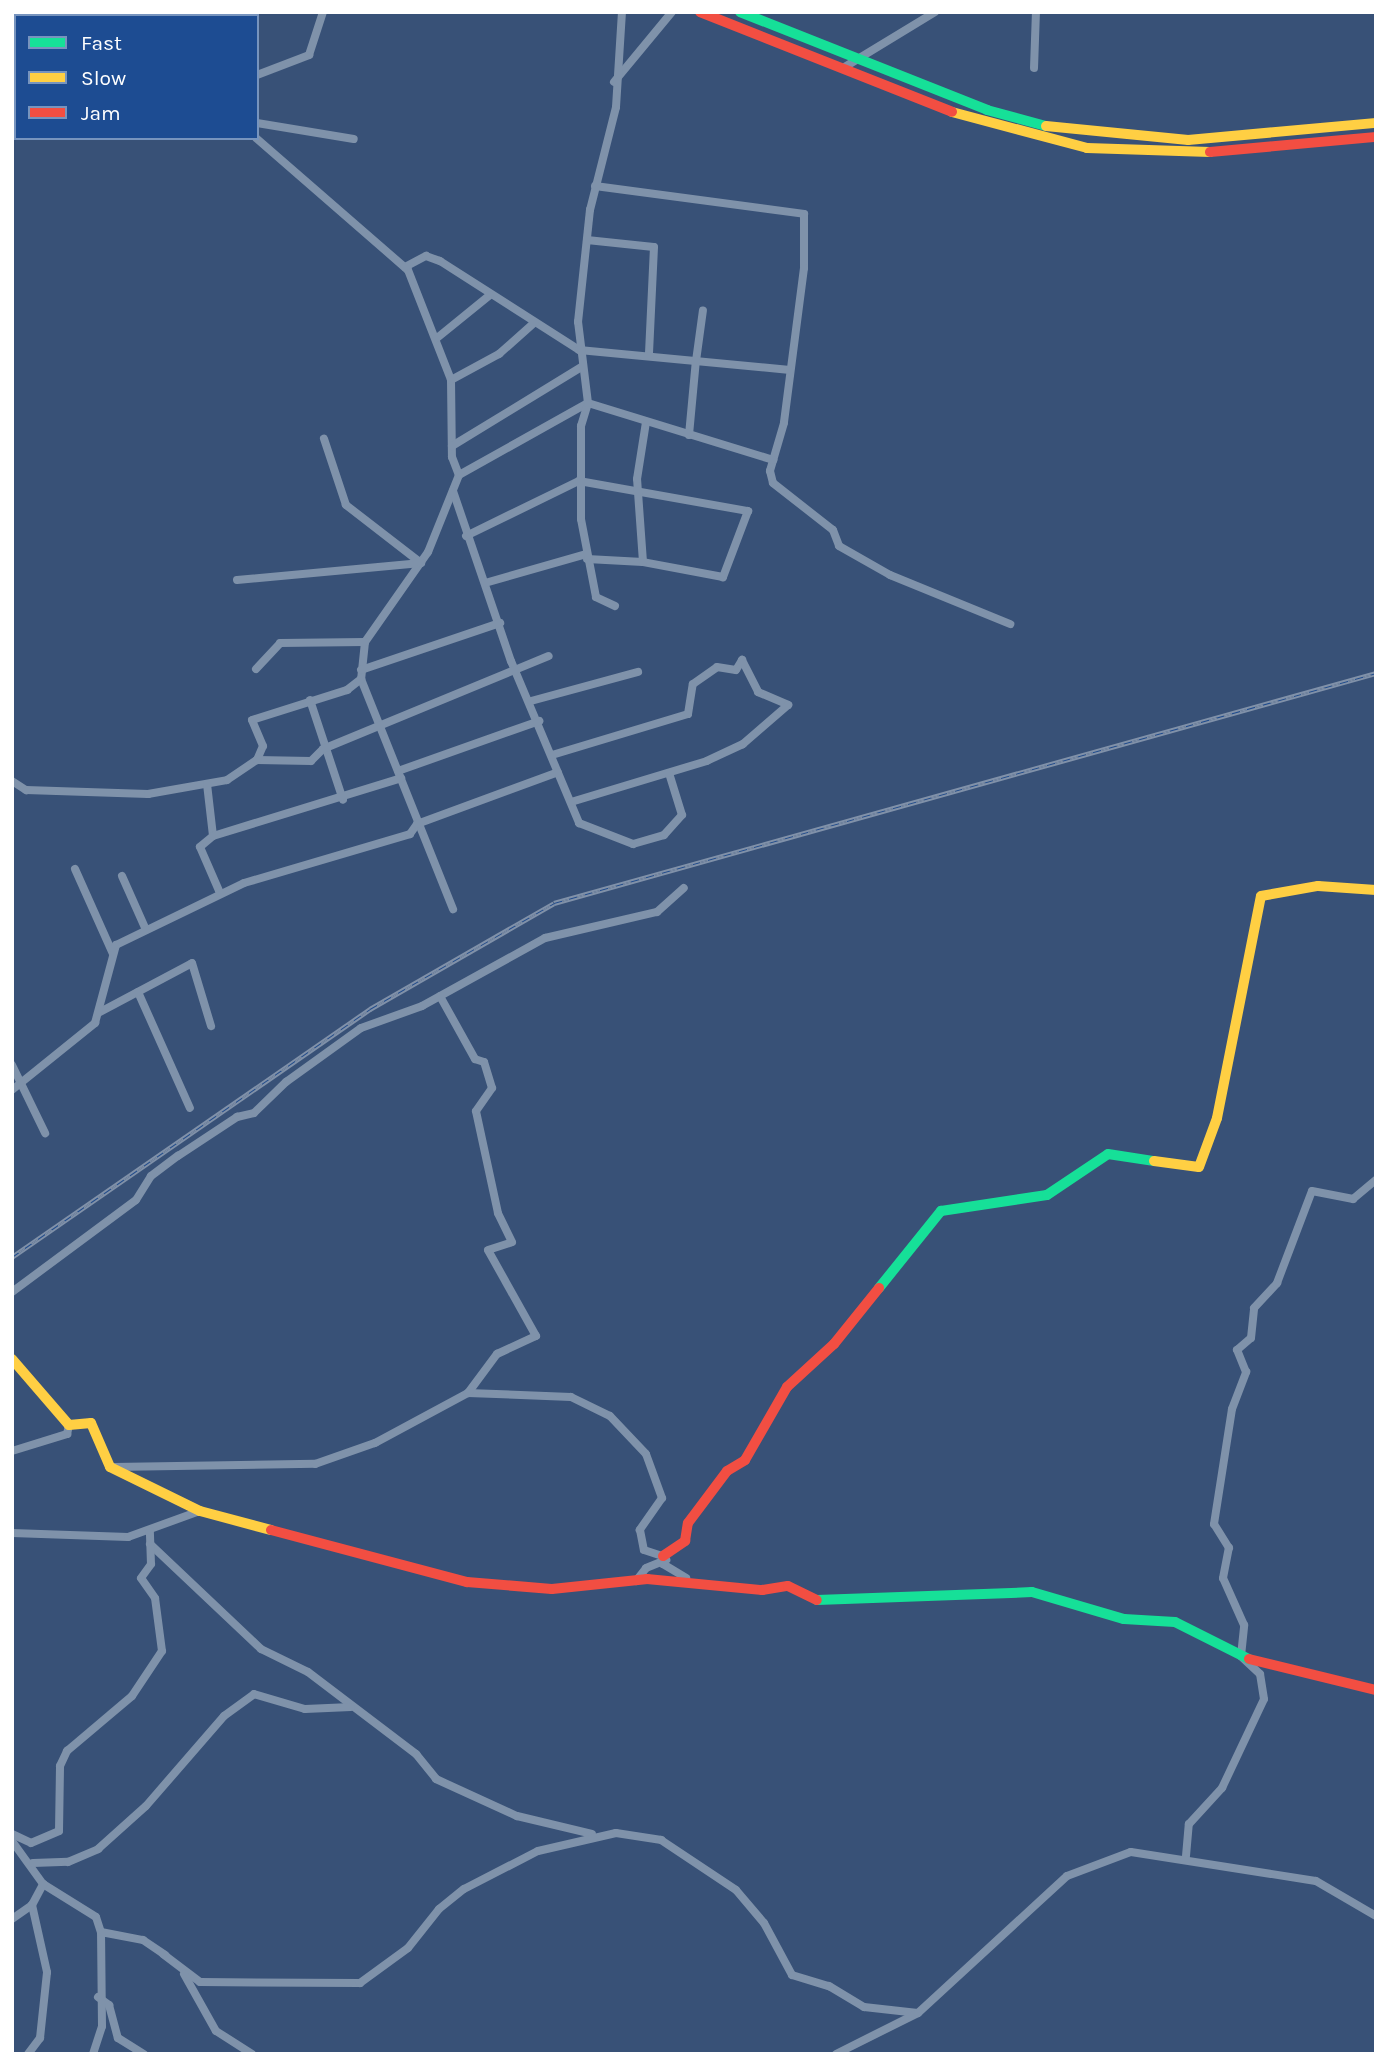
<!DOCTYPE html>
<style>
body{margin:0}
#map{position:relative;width:1388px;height:2066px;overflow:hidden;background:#385177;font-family:Karla,sans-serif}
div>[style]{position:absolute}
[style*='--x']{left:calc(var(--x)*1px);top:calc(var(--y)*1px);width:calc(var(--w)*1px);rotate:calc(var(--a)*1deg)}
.street>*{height:8px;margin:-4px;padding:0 4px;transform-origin:4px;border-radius:4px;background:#7f92aa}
.fast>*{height:10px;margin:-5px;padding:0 5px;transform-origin:5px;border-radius:5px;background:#16e098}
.slow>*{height:10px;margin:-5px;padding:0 5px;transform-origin:5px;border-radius:5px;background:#ffcf43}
.jam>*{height:10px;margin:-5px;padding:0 5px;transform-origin:5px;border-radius:5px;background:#f24e42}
.rail>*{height:5px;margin-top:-2.5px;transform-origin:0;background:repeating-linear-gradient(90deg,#1d4c92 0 8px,#8091a9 0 16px);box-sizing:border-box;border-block:2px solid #8091a9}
span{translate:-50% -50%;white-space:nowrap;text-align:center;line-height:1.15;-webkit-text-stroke:6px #1d4c92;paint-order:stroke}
.frame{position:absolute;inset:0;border:14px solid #fff;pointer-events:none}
.legend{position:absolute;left:14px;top:14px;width:245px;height:126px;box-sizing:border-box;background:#1d4c92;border:2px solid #7794be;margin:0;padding:9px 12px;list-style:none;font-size:21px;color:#fff}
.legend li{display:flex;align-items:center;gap:14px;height:35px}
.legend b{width:35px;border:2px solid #7794be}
</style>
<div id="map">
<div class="street">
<div style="--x:178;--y:12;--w:4;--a:76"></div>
<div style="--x:192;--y:12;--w:4;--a:63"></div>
<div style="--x:843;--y:68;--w:108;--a:-31.3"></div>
<div style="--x:1034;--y:68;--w:56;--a:-88"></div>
<div style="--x:257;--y:75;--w:56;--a:-21"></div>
<div style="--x:309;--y:55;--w:45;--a:-72"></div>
<div style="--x:614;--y:82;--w:91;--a:-50.4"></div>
<div style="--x:12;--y:103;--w:4;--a:0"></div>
<div style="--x:257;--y:123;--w:98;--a:9.4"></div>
<div style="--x:256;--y:138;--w:201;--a:41"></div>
<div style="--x:408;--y:270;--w:118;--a:68.6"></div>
<div style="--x:451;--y:380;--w:77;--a:89.3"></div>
<div style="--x:452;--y:457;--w:19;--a:69"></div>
<div style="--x:459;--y:475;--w:83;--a:111.9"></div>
<div style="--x:428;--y:552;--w:110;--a:125"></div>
<div style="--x:365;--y:642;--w:37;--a:96"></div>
<div style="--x:361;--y:679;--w:248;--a:68.2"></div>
<div style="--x:595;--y:186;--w:211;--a:7.6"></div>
<div style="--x:804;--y:214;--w:54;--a:90"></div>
<div style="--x:804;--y:268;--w:156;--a:97.4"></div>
<div style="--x:784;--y:423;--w:50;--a:106.3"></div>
<div style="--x:770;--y:471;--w:12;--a:76"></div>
<div style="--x:773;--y:483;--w:76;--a:38.1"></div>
<div style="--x:833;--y:530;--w:17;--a:69"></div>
<div style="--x:839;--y:546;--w:59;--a:29.6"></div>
<div style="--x:890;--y:575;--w:130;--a:22.2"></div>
<div style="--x:587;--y:240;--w:67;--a:6"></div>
<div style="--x:654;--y:247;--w:106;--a:92.7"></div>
<div style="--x:405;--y:267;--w:24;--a:-28"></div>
<div style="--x:426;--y:256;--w:15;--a:20"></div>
<div style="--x:440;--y:261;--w:165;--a:32.6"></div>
<div style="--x:579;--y:350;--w:212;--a:5.4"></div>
<div style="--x:437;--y:338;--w:68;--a:-39.1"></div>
<div style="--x:696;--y:361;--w:51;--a:-82.2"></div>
<div style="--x:451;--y:380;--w:55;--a:-28.4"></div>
<div style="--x:499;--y:354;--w:47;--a:-41.5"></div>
<div style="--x:689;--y:435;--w:75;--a:-84.7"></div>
<div style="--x:452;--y:446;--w:153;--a:-31.4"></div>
<div style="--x:459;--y:475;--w:148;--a:-29.2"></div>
<div style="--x:588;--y:403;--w:194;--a:17.1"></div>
<div style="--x:453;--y:491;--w:180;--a:71.2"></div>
<div style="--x:511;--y:661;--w:176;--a:67.2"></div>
<div style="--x:579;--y:823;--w:58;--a:21.3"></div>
<div style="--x:633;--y:844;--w:32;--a:-16"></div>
<div style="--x:664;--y:835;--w:27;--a:-48"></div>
<div style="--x:682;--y:815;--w:44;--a:-107.2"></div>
<div style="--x:466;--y:536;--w:126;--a:-26"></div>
<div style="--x:579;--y:481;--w:172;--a:10.1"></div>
<div style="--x:748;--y:511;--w:71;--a:110.7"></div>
<div style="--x:723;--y:577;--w:81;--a:-169.4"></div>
<div style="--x:587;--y:559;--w:56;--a:3.1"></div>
<div style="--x:643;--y:562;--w:83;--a:-94.1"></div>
<div style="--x:637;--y:479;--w:58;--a:-81"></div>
<div style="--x:237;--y:580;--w:185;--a:-5.3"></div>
<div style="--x:421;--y:563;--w:95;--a:-142.3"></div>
<div style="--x:346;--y:505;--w:70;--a:-108.4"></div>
<div style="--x:485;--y:583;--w:105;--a:-16"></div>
<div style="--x:615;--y:606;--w:21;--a:-155"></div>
<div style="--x:596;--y:597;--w:79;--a:-100.9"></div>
<div style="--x:581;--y:519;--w:93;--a:-90"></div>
<div style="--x:581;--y:426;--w:24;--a:-73"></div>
<div style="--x:588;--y:403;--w:82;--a:-97"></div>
<div style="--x:578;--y:322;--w:113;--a:-83.9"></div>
<div style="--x:590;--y:210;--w:106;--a:-75.8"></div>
<div style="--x:616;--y:107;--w:95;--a:-86.4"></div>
<div style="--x:256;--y:669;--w:35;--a:-47"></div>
<div style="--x:280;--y:643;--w:85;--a:-0.7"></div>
<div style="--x:361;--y:670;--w:147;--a:-18.7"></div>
<div style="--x:310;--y:700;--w:105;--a:71.7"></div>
<div style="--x:531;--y:701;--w:111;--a:-15.2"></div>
<div style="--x:552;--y:755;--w:142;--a:-16.8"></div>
<div style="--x:688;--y:714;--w:30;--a:-81"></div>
<div style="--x:693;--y:684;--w:29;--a:-35"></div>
<div style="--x:717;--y:667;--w:19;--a:9"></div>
<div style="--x:736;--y:670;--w:12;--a:-59"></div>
<div style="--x:742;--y:660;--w:36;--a:63"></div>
<div style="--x:758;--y:692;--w:33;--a:23"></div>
<div style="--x:788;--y:705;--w:60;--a:139.1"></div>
<div style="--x:743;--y:744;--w:40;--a:155"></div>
<div style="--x:707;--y:761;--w:142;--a:163.2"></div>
<div style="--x:257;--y:760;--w:54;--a:1.1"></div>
<div style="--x:311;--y:761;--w:17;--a:-45"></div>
<div style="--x:323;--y:749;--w:244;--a:-22.4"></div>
<div style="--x:398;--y:771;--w:150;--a:-19.5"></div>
<div style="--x:12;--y:781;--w:17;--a:33"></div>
<div style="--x:26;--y:790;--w:122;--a:1.9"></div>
<div style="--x:148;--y:794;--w:80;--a:-10"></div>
<div style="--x:227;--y:780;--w:36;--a:-34"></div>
<div style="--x:257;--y:760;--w:15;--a:-67"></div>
<div style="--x:263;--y:746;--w:28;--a:-113"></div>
<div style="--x:252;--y:720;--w:100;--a:-17.5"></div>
<div style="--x:347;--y:690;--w:18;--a:-38"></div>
<div style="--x:207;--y:784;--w:52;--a:83.4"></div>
<div style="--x:213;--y:836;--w:17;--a:140"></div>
<div style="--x:200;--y:847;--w:50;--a:66.5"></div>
<div style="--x:213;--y:836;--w:197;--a:-17.1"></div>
<div style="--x:75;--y:869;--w:93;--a:65.9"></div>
<div style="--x:122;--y:876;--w:59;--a:66"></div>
<div style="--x:138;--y:992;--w:127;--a:65.9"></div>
<div style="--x:100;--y:1012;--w:104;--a:-28"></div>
<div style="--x:192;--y:963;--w:66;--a:73.2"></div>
<div style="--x:12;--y:1065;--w:76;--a:64.1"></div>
<div style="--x:12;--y:1090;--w:107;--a:-38.9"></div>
<div style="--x:95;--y:1023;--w:81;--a:-74.9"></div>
<div style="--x:116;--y:945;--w:142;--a:-25.8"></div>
<div style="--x:244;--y:883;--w:173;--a:-16.4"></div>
<div style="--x:410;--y:834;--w:12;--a:-55"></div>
<div style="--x:417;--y:824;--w:150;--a:-20.2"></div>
<div style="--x:12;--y:1292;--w:154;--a:-36.6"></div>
<div style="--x:136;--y:1200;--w:28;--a:-58"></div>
<div style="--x:151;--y:1176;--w:34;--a:-37"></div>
<div style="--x:178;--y:1156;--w:71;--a:-33.5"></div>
<div style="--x:237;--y:1117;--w:17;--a:-13"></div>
<div style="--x:254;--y:1113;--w:45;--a:-44.1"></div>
<div style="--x:286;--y:1082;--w:92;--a:-35.8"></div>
<div style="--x:361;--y:1028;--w:65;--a:-19.8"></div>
<div style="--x:422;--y:1006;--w:141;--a:-28.9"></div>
<div style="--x:545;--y:938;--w:115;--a:-13.1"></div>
<div style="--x:657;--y:912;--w:36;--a:-42"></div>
<div style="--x:468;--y:1393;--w:103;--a:2.2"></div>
<div style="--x:571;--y:1397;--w:43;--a:26"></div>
<div style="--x:610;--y:1416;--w:52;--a:46.5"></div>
<div style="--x:646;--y:1454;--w:47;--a:70"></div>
<div style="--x:662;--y:1498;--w:39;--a:125"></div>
<div style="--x:640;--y:1530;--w:20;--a:79"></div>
<div style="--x:644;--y:1550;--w:20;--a:18"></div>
<div style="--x:663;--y:1556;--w:8;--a:90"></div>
<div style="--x:663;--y:1564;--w:27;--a:31"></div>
<div style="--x:12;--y:1451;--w:58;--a:-17.2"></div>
<div style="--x:67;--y:1434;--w:9;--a:-77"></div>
<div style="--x:113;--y:1467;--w:202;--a:-0.9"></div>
<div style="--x:315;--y:1464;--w:64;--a:-19.3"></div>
<div style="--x:375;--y:1443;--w:106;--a:-28.3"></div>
<div style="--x:468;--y:1393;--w:49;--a:-53.4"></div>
<div style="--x:497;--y:1354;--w:43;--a:-24.8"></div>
<div style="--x:536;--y:1336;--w:98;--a:-119.2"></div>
<div style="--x:488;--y:1250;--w:25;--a:-18"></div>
<div style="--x:512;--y:1242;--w:32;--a:-116"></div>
<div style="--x:498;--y:1213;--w:104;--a:-102.2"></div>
<div style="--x:476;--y:1111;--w:28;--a:-55"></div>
<div style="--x:492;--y:1088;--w:27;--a:-107"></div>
<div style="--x:484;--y:1062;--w:9;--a:-162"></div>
<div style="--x:475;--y:1059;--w:72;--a:-119.1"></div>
<div style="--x:12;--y:1533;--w:116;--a:2"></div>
<div style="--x:128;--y:1537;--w:77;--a:-19.9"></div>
<div style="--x:150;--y:1544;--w:153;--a:43.4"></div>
<div style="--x:261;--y:1649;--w:52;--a:26.1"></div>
<div style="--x:308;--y:1672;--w:136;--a:37.2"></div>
<div style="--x:416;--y:1754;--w:32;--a:51"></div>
<div style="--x:436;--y:1779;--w:89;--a:24.6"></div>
<div style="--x:517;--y:1816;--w:77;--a:13.5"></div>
<div style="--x:636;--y:1581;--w:16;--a:-52"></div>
<div style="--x:646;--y:1568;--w:22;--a:-22"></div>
<div style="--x:12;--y:1834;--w:21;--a:25"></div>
<div style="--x:31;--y:1843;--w:30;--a:-23"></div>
<div style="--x:59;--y:1831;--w:65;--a:-89.1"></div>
<div style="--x:60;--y:1766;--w:17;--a:-65"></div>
<div style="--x:67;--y:1751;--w:85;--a:-40.2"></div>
<div style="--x:132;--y:1696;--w:54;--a:-56.3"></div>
<div style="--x:162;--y:1651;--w:53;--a:-97.5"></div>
<div style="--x:155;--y:1598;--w:24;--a:-125"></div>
<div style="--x:141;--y:1578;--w:17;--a:-54"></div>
<div style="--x:151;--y:1564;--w:33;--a:-92"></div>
<div style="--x:12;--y:1841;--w:53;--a:54.2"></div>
<div style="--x:43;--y:1884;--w:62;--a:31.9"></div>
<div style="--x:96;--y:1917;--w:16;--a:72"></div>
<div style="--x:101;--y:1932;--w:43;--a:10.8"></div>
<div style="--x:143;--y:1940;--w:27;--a:34"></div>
<div style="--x:1186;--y:1856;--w:32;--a:-85"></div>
<div style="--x:1189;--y:1824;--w:49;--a:-47.5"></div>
<div style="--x:1222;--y:1788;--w:98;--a:-64.7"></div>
<div style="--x:1264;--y:1699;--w:25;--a:-99"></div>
<div style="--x:1260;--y:1674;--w:26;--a:-137"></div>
<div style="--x:1241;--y:1656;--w:31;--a:-84"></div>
<div style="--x:1244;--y:1625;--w:51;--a:-114.1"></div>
<div style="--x:1223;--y:1578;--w:31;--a:-79"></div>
<div style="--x:1229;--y:1548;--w:28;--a:-122"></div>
<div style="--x:1214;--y:1524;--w:116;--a:-81.1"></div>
<div style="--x:1232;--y:1409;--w:40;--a:-69"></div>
<div style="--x:1246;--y:1372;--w:24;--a:-112"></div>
<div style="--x:1237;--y:1350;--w:18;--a:-41"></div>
<div style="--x:1251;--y:1338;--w:30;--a:-84"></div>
<div style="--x:1254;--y:1308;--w:34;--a:-47"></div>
<div style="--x:1277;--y:1283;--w:98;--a:-69.2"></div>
<div style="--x:1312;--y:1191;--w:42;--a:11"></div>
<div style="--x:1353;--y:1199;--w:30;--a:-40"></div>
<div style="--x:33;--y:1863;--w:35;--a:-2"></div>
<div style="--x:68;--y:1862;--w:33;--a:-23"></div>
<div style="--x:98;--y:1849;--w:64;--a:-41.9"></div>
<div style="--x:146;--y:1806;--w:119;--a:-49.1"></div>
<div style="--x:224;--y:1716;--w:37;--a:-36"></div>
<div style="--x:254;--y:1694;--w:53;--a:16.4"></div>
<div style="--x:305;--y:1709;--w:46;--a:-2.5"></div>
<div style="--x:12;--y:1919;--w:24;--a:-35"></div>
<div style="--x:32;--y:1905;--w:24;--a:-62"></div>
<div style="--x:163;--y:1954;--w:46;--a:37.1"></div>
<div style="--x:200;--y:1982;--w:160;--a:0.4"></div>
<div style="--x:360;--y:1983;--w:59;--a:-36.1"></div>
<div style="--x:408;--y:1948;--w:50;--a:-51.5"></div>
<div style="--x:439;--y:1909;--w:32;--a:-39"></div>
<div style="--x:464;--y:1889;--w:83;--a:-27.2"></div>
<div style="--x:538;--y:1851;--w:80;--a:-13"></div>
<div style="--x:616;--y:1833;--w:46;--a:8.8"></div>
<div style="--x:661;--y:1840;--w:90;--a:33.7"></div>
<div style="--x:736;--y:1890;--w:43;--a:49.7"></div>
<div style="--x:764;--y:1923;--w:59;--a:61.7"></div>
<div style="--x:792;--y:1975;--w:39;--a:17"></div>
<div style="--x:829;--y:1986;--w:41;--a:31"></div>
<div style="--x:864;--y:2007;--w:54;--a:6.3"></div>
<div style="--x:184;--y:1974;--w:65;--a:60.7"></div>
<div style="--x:216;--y:2031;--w:43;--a:32.6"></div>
<div style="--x:98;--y:1997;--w:14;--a:36"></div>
<div style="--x:109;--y:2005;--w:34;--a:75"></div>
<div style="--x:118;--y:2038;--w:31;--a:32"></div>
<div style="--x:28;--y:2054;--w:20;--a:-53"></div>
<div style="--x:40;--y:2038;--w:66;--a:-83.9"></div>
<div style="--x:47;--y:1972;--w:69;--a:-102.6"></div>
<div style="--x:93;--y:2054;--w:29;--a:-72"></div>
<div style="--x:102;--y:2026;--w:94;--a:-90.6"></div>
<div style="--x:836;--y:2054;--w:92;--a:-26.6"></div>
<div style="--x:918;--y:2013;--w:202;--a:-42.6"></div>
<div style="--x:1067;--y:1876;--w:68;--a:-20.6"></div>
<div style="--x:1131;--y:1852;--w:187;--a:8.9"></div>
<div style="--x:1316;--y:1881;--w:69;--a:30.3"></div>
</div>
<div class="fast">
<div style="--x:740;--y:12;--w:266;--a:21.6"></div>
<div style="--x:987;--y:110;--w:61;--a:15.2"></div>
<div style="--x:879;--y:1288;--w:99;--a:-51.2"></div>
<div style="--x:941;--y:1211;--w:107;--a:-8.6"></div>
<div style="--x:1047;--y:1195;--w:73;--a:-33.9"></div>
<div style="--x:1108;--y:1154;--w:47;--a:8.7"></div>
<div style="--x:817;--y:1600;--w:215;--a:-2.1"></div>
<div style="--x:1032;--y:1592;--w:96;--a:16.4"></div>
<div style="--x:1124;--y:1619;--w:51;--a:3.4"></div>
<div style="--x:1175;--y:1622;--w:83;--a:26.6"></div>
</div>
<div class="slow">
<div style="--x:952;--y:112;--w:140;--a:14.9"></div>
<div style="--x:1087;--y:148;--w:123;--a:1.9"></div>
<div style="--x:1046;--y:126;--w:143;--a:5.6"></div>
<div style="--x:1188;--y:140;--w:189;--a:-5.2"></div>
<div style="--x:1154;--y:1161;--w:45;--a:7.6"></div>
<div style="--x:1199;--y:1167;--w:52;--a:-69.8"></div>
<div style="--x:1217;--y:1118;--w:226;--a:-78.8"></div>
<div style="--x:1261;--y:896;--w:58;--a:-10"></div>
<div style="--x:1318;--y:886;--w:58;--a:3.9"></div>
<div style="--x:12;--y:1359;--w:87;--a:49.2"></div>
<div style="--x:69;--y:1425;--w:22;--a:-5"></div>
<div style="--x:91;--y:1423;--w:48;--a:66.6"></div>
<div style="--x:110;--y:1467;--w:100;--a:26.1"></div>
<div style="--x:200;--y:1511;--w:73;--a:15"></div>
</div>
<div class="jam">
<div style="--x:700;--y:12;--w:271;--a:21.6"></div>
<div style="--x:1210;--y:152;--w:167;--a:-5.2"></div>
<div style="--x:271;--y:1530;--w:203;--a:14.9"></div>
<div style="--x:467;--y:1582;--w:85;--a:4.7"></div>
<div style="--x:552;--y:1589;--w:96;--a:-6"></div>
<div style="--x:647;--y:1579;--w:116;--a:5.5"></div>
<div style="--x:762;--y:1590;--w:26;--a:-9"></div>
<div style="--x:788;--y:1586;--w:32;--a:26"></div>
<div style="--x:663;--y:1556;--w:27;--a:-34"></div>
<div style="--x:685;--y:1541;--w:18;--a:-81"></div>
<div style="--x:688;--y:1523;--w:65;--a:-53.1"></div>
<div style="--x:727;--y:1471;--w:21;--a:-31"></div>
<div style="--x:745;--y:1460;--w:84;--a:-60.1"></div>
<div style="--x:787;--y:1387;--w:64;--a:-42.5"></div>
<div style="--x:834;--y:1344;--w:72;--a:-51.2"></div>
<div style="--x:1249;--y:1659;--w:131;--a:13.7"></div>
</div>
<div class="rail">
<div style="--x:12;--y:1257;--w:436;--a:-34.7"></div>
<div style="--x:370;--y:1009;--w:212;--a:-29.9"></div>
<div style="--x:554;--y:903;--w:854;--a:-15.63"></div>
</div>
<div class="frame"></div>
<ul class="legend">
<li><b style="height:9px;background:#16e098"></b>Fast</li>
<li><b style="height:9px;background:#ffcf43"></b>Slow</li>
<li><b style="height:9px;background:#f24e42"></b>Jam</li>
</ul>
</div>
